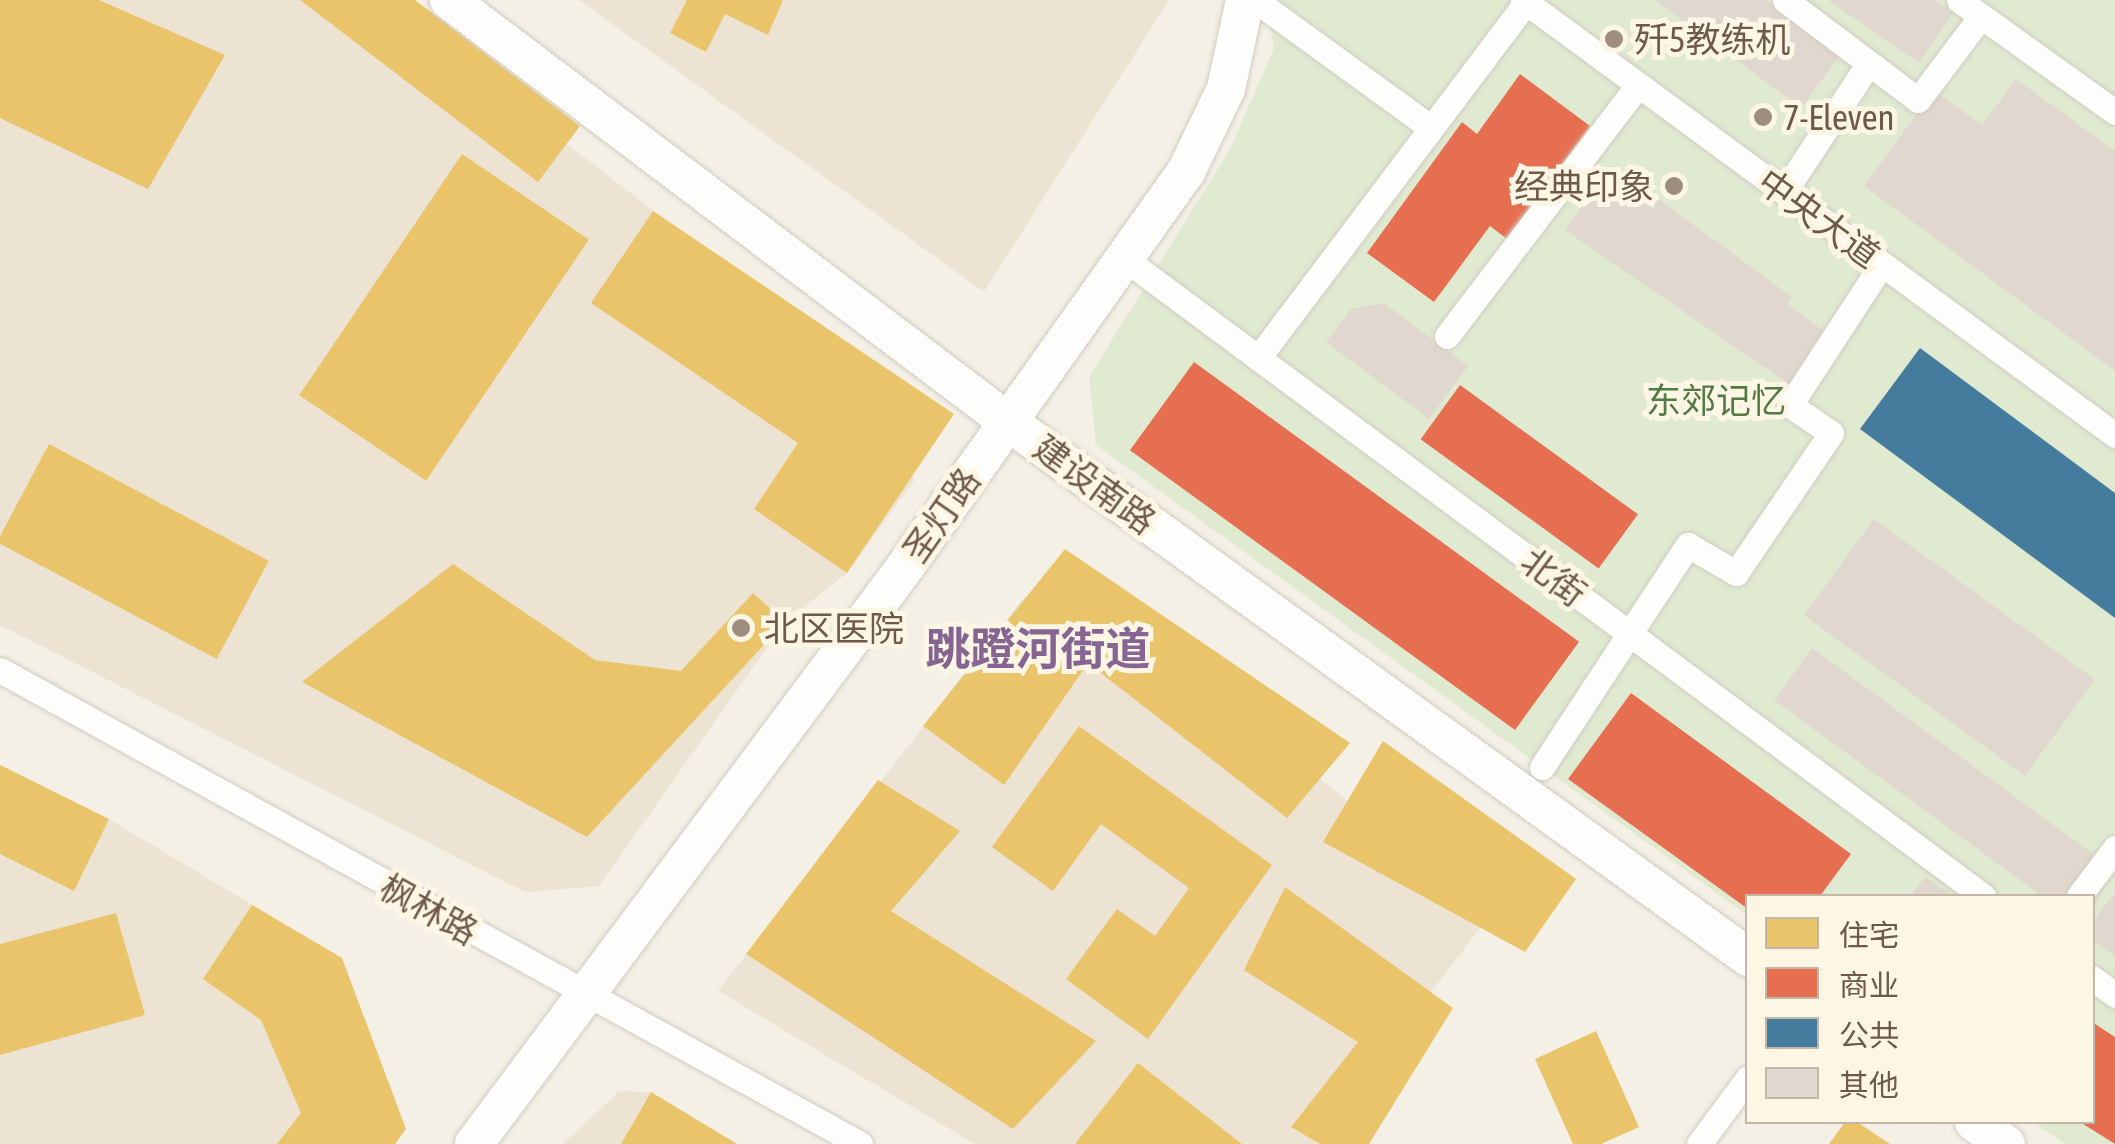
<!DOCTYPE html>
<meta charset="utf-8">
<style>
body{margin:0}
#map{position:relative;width:2115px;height:1144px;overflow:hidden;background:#f4f0e6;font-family:"Asap Condensed","Noto Sans SC",sans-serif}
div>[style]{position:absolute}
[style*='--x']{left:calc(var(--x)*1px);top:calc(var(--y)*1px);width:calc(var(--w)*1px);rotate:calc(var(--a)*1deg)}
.residential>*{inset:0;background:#ede3d3}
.green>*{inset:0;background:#dfead1}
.homes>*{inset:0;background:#e9c46a;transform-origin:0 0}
.shops>*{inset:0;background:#e76f51;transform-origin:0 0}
.public>*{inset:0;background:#457b9d}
.building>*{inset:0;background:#e0d8ce;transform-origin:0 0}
.roads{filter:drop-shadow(0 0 2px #d2cbc2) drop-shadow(0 0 2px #d2cbc2)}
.street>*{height:25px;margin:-12.5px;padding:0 12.5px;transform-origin:12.5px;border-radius:12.5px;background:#fdfdfb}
.secondary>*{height:38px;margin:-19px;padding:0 19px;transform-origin:19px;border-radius:19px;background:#fdfdfb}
.dots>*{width:28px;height:28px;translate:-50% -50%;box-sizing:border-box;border:5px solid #fef6e5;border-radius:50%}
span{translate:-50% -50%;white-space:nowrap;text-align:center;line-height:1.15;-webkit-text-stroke:10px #fef6e5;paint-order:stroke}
.poi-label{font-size:35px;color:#6f5949}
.left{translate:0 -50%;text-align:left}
.right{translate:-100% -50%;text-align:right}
.street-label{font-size:35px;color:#6f5949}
.park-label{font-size:35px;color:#527a45}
.district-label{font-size:45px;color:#866592;font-weight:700}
.legend{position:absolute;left:1745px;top:894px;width:350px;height:230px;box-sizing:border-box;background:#fef6e5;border:2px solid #c5b7a7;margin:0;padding:12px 18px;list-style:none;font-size:30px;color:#6f5949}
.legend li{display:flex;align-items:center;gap:20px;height:50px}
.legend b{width:50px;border:2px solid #c5b7a7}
</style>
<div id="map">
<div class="residential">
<div style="clip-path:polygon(0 0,381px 0,890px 394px,914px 481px,847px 573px,785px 622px,599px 886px,525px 892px,0 625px)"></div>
<div style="clip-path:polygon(579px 0,1169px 0,984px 292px)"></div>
<div style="clip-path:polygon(1065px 585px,1493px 911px,1315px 1144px,975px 1144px,718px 991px,1024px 597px)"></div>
<div style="clip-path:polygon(0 765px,109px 819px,342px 958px,406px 1129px,395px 1144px,0 1144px)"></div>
<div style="clip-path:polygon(619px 1091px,651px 1092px,737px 1144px,563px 1144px)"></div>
</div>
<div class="green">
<div style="clip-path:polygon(1265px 0,2115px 0,2115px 1144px,2065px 1144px,2033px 1122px,2092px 1122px,2092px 896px,1748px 896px,1747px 915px,1096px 445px,1089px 377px,1230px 149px,1274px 48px)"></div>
</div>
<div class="homes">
<div style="clip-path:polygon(0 0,99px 0,225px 55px,148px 189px,0 118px)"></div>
<div style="clip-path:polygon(300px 0,415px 0,580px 126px,538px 182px)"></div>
<div style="clip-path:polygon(687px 0,783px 0,768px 35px,725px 14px,706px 52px,670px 33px)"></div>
<div style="left:462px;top:154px;width:153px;height:291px;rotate:34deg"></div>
<div style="clip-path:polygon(653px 211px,954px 414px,847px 573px,754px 509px,798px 443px,591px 303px)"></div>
<div style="left:49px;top:444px;width:249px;height:111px;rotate:28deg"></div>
<div style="clip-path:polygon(1065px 549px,1350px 743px,1287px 818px,1088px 663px,1004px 785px,923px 726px)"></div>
<div style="clip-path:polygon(453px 564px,595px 660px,681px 671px,753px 593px,785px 622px,587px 837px,302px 682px)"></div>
<div style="clip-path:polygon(1079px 726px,1272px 865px,1148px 1039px,1066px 979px,1117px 909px,1155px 936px,1189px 888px,1101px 824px,1053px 891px,992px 847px)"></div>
<div style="clip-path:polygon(1383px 741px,1576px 879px,1525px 952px,1323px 842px)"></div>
<div style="clip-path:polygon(0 765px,109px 819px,74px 891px,0 854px)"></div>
<div style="clip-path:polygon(878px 780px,960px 831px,891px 911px,1096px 1041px,1013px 1129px,746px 954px)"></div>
<div style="clip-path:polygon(1285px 887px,1453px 1008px,1369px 1144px,1320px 1144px,1291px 1127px,1358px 1042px,1244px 970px)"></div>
<div style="clip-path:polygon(252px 905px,342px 958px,406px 1129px,395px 1144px,277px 1144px,301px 1113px,261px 1020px,203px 979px)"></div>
<div style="clip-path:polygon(116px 913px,145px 1015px,0 1055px,0 944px)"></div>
<div style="clip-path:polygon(1596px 1031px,1639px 1127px,1601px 1144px,1573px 1144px,1535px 1059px)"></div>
<div style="clip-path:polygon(1138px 1063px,1242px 1144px,1075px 1144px)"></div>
<div style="clip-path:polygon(651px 1092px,737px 1144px,621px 1144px)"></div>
<div style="clip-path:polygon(1845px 1122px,1857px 1122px,1890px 1144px,1829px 1144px)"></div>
</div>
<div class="shops">
<div style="clip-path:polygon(1520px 74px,1590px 126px,1507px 239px,1490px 226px,1434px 302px,1367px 253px,1462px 122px,1477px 134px)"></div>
<div style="left:1194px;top:362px;width:476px;height:109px;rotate:36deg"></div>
<div style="left:1460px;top:385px;width:220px;height:67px;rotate:36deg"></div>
<div style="clip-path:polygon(1631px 693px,1851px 854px,1820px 896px,1748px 896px,1748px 909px,1568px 779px)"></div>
<div style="clip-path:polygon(2092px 1022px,2115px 1037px,2115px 1144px,2080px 1122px,2092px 1122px)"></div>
</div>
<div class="public">
<div style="clip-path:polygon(1920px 348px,2115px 493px,2115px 618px,1860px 429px)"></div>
</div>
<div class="building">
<div style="clip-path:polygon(1655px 0,1766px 0,1840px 55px,1801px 108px)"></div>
<div style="clip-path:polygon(1828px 0,1934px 0,1953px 13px,1919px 63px)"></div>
<div style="clip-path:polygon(2016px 79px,2115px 151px,2115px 371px,1864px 186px,1934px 90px,1982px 125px)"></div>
<div style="clip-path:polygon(1612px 165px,1792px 297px,1787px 304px,1827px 333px,1790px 385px,1565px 230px)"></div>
<div style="clip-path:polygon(1384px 303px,1468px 366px,1429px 419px,1326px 342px,1351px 309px)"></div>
<div style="left:1874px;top:519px;width:273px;height:119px;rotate:36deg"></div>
<div style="clip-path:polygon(1812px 648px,2115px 870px,2092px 908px,2092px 896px,2042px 896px,1774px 700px)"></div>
<div style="clip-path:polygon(1925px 877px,1952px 896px,1910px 896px)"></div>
<div style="clip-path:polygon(2115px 892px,2115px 956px,2092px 939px,2092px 923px)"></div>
</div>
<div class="roads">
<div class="street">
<div style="--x:1255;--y:0;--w:218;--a:36"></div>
<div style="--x:1523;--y:0;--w:735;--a:36.31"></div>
<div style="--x:1785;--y:0;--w:166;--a:36.9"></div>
<div style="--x:1918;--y:100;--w:105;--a:-53.1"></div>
<div style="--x:1981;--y:16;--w:27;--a:-144"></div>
<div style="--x:1981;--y:16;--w:165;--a:35.6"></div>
<div style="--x:1784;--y:192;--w:154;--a:-56.6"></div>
<div style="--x:1125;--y:259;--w:1069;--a:36.59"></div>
<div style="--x:1447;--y:336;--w:315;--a:-52.7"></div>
<div style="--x:1258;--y:358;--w:448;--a:-53"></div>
<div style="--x:0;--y:670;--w:982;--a:28.86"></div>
<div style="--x:1542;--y:767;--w:266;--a:-56.7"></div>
<div style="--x:1688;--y:545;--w:56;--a:30.3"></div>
<div style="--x:1736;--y:573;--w:169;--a:-55.8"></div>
<div style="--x:1831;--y:433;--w:50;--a:-145.7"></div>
<div style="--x:1790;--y:405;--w:168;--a:-56.9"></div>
<div style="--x:2079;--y:896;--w:60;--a:-53.1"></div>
<div style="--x:2092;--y:978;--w:29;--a:36"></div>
<div style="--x:1699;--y:1144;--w:82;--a:-53.4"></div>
</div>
<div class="secondary">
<div style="--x:449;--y:0;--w:699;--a:37.03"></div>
<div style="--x:1007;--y:421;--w:915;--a:35.88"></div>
<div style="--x:1974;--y:1122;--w:39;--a:35"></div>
<div style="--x:474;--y:1144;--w:712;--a:-53.23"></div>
<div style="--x:900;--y:574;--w:493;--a:-54.6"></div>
<div style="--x:1186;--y:172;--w:92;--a:-64.3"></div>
<div style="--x:1226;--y:89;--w:91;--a:-77.9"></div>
</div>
</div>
<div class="dots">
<div style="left:1614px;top:39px;background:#9e8e80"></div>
<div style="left:1763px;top:117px;background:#9e8e80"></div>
<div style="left:1674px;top:186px;background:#9e8e80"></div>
<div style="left:741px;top:628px;background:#9e8e80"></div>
</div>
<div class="poi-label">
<span class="left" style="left:1634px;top:39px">歼5教练机</span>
<span class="left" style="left:1783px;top:117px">7-Eleven</span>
<span class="right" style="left:1654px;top:186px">经典印象</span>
<span class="left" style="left:764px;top:628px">北区医院</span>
</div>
<div class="street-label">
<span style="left:1819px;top:218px;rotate:36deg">中央大道</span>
<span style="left:1095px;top:484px;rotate:36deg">建设南路</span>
<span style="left:941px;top:515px;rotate:-55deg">圣灯路</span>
<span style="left:1554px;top:577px;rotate:37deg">北街</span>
<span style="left:429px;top:909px;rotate:29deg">枫林路</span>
</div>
<div class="park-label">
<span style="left:1716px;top:400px">东郊记忆</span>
</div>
<div class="district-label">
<span style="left:1038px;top:650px">跳蹬河街道</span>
</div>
<ul class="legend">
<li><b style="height:28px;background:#e9c46a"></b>住宅</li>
<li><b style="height:28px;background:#e76f51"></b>商业</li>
<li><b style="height:28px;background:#457b9d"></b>公共</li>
<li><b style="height:28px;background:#e0d8ce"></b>其他</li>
</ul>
</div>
